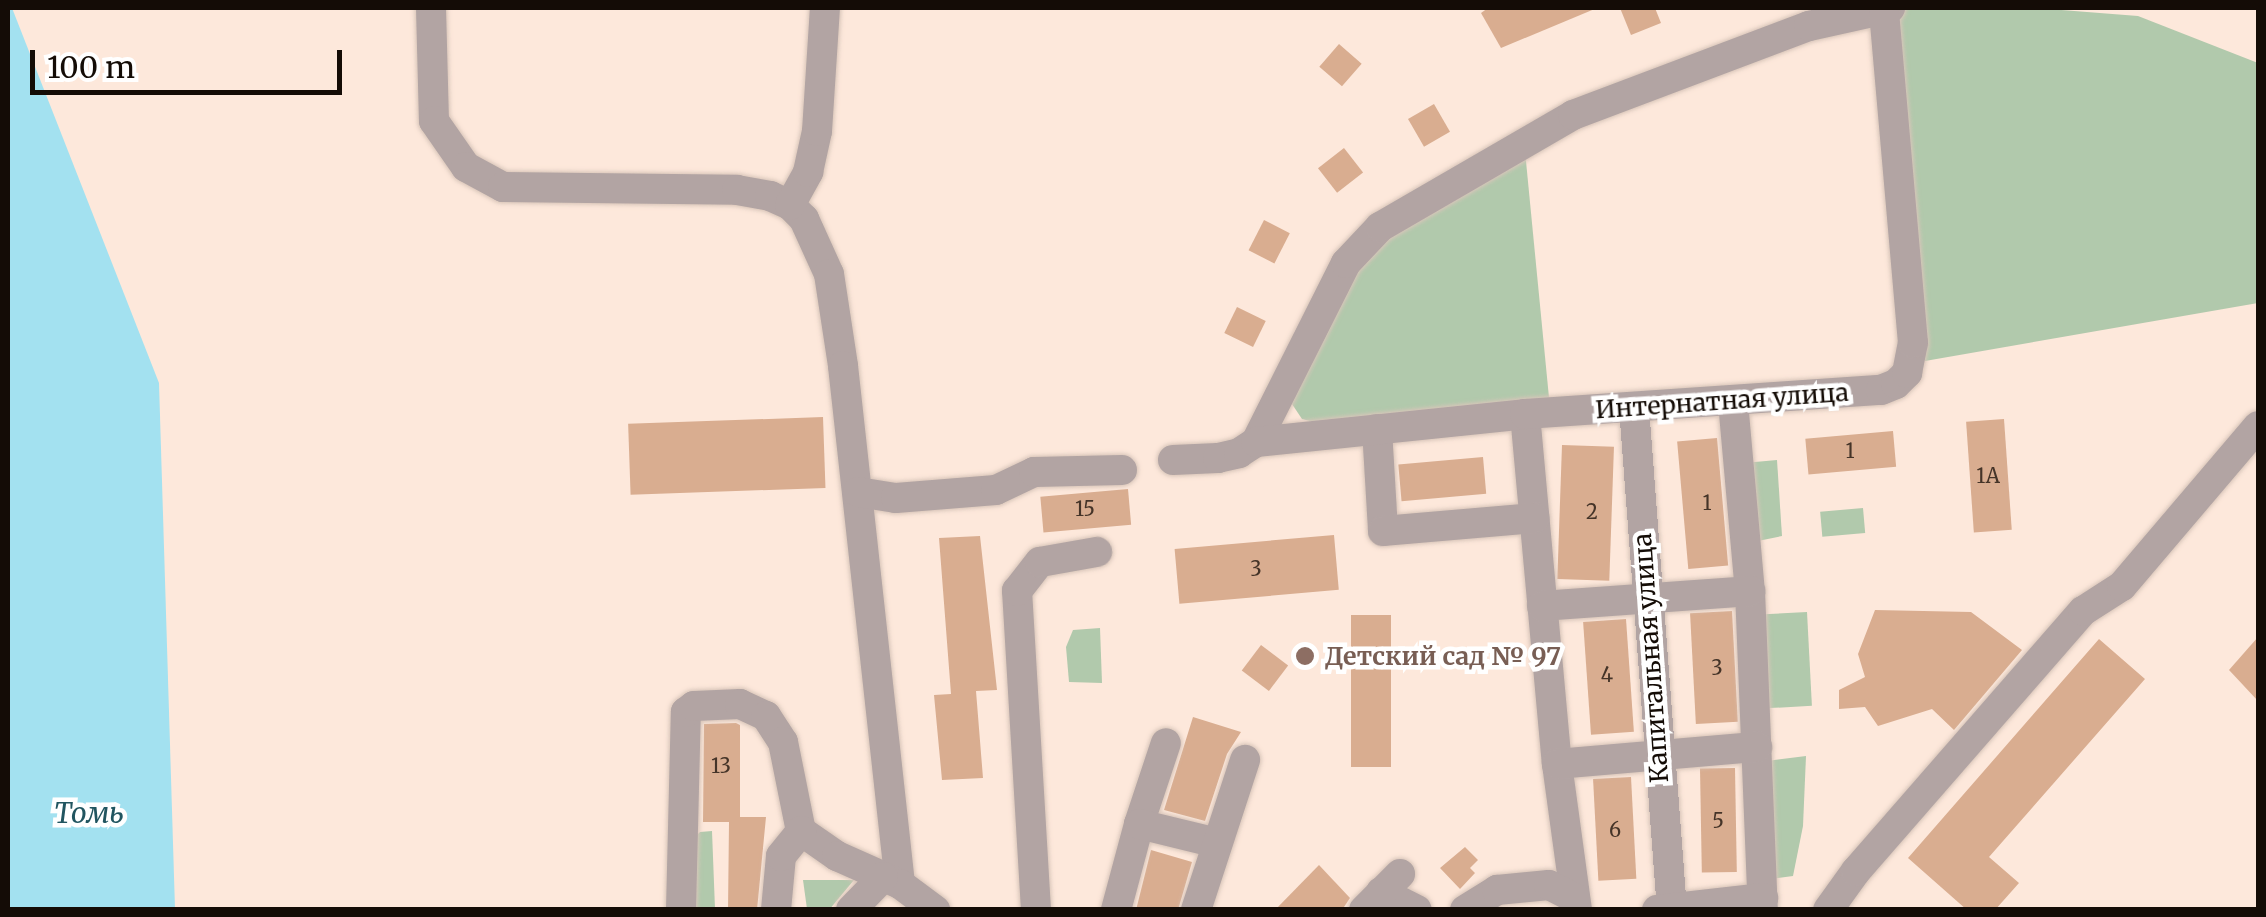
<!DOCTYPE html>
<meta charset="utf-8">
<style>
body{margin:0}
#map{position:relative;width:2266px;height:917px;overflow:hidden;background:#fde8db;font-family:Merriweather,serif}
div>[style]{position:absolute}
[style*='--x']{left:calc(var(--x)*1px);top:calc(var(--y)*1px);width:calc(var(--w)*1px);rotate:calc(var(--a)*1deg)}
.green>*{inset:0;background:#b1c9ac;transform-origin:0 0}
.water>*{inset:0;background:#a3e1f0}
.building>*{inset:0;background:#d9ad90;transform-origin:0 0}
.roads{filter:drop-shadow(0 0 2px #d8c5b9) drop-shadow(0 0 2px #d8c5b9)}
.minor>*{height:30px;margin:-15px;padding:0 15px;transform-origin:15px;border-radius:15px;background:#b2a4a3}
.dots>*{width:28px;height:28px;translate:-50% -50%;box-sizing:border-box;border:5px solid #fff;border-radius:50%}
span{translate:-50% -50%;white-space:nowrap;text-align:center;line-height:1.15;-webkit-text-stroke:9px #fff;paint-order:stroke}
.number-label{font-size:20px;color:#453428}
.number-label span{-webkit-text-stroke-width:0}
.street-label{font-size:25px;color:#140c06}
.education-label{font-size:25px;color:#785e54;font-weight:700}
.left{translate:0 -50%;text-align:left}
.water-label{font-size:28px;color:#215560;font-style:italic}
.frame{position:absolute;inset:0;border:10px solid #140c06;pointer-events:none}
.scale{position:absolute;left:30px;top:50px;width:312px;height:45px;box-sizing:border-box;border:5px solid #140c06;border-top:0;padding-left:12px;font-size:30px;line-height:35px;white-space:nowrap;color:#140c06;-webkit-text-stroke:8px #fff;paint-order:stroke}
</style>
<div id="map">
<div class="green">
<div style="clip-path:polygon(1903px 8px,2036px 8px,2138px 16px,2258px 63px,2258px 303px,1925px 361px,1890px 16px)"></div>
<div style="clip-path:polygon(1525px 151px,1550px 408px,1318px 423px,1302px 419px,1290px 401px,1356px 260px)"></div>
<div style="clip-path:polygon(1777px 460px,1782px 536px,1753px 542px,1744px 463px)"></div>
<div style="left:1863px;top:508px;width:25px;height:43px;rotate:85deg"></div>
<div style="left:1807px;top:612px;width:94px;height:43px;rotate:87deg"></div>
<div style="clip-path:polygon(1100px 628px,1102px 683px,1069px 682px,1066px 647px,1073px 630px)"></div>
<div style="clip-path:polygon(1806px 756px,1803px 826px,1793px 876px,1769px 879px,1767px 761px)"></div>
<div style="clip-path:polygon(712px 831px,715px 909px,697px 909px,689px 896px,694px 838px,700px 832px)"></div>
<div style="clip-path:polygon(803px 880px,854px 880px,829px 910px,807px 909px)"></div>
</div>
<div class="water">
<div style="clip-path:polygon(8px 8px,12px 8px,159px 383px,175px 909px,8px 909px)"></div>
</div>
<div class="building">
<div style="clip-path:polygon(1488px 8px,1597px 8px,1501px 48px,1481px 13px)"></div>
<div style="clip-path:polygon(1620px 8px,1655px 8px,1661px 23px,1631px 35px)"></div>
<div style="left:1339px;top:44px;width:30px;height:30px;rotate:41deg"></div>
<div style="left:1434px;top:104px;width:32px;height:30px;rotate:60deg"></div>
<div style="left:1344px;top:148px;width:31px;height:33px;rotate:52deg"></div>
<div style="left:1264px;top:220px;width:29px;height:34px;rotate:27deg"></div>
<div style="left:1237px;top:307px;width:32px;height:29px;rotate:26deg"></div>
<div style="left:823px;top:417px;width:71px;height:195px;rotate:88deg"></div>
<div style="left:2004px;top:419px;width:111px;height:38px;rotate:86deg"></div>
<div style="left:1893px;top:431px;width:36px;height:88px;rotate:85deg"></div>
<div style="left:1717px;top:438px;width:128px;height:40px;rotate:85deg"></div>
<div style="left:1562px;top:445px;width:52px;height:134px;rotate:2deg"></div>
<div style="left:1483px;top:457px;width:37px;height:85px;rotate:85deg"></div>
<div style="left:1128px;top:489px;width:36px;height:88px;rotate:85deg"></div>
<div style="left:1334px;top:535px;width:55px;height:160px;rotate:85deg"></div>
<div style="clip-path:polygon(980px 536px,997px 690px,976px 691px,983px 778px,942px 780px,934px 695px,951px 694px,939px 538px)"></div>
<div style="clip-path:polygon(1875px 610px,1971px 612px,2022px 650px,1954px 730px,1932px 709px,1878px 726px,1865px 707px,1839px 709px,1839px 690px,1865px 677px,1858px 654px)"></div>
<div style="left:1732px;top:611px;width:111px;height:42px;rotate:87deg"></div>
<div style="left:1351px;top:615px;width:40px;height:152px"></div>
<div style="left:1626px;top:619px;width:113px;height:43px;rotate:86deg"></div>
<div style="clip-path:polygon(2258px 637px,2258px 701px,2229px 670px)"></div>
<div style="clip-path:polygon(2099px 639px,2145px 679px,1989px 857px,2019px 883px,1995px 910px,1967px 910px,1908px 858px)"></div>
<div style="left:1261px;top:645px;width:34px;height:32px;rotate:37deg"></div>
<div style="clip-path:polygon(1193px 717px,1241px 732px,1227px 754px,1205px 821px,1164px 810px)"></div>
<div style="clip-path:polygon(736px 723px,740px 725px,740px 817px,766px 817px,757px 910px,728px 910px,729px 822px,703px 822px,704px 724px)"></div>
<div style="left:1735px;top:768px;width:104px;height:35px;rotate:89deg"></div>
<div style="left:1631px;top:777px;width:102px;height:38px;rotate:87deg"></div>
<div style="clip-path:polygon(1465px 847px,1478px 860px,1470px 868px,1475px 873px,1460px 889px,1440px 868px)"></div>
<div style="clip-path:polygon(1151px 850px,1192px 862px,1178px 910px,1136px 910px)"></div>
<div style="clip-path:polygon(1319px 865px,1350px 898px,1342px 910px,1275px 910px)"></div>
</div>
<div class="roads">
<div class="minor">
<div style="--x:431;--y:8;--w:113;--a:88.5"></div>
<div style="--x:434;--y:121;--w:56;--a:55.2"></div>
<div style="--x:466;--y:167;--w:42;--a:28.4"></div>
<div style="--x:503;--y:187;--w:234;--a:0.7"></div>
<div style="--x:737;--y:190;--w:34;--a:10"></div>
<div style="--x:770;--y:196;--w:22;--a:24"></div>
<div style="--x:790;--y:205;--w:20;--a:45"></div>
<div style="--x:804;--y:219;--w:60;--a:65.6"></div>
<div style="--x:829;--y:274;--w:93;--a:81.3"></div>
<div style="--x:843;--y:366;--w:521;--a:83.72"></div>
<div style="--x:790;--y:205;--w:38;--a:-61"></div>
<div style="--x:808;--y:172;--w:42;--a:-77.6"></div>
<div style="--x:817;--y:131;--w:123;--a:-86.3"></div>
<div style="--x:1733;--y:402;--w:190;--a:84.9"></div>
<div style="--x:1750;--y:591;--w:319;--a:87.7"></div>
<div style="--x:1634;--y:407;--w:504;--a:85.68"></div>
<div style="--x:1525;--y:414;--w:351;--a:84.8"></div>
<div style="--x:1557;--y:764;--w:147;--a:82.2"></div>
<div style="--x:1377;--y:429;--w:102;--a:86.6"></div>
<div style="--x:1383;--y:531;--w:152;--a:-4.9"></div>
<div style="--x:1256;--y:442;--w:200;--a:-63.3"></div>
<div style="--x:1346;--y:263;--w:50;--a:-46.6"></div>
<div style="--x:1380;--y:227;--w:223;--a:-30.1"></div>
<div style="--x:1573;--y:115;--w:252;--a:-20.7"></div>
<div style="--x:1809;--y:26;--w:83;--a:-12.5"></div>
<div style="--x:1173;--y:460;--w:45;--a:-2.5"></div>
<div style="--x:1218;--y:458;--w:22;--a:-13"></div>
<div style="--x:1239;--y:453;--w:20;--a:-33"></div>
<div style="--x:1256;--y:442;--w:270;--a:-5.9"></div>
<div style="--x:1525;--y:414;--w:357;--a:-3.9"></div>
<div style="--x:1881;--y:390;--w:16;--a:-22"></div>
<div style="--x:1896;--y:384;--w:16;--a:-45"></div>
<div style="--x:1907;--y:373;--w:31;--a:-79"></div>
<div style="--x:1913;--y:343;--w:333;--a:-95"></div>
<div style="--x:858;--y:492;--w:38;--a:9"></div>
<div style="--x:896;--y:498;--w:100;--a:-4.6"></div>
<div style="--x:996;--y:490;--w:42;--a:-25.3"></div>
<div style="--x:1034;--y:472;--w:88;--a:-1.3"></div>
<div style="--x:1542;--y:606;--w:209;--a:-4.1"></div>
<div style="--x:1557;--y:764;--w:201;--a:-4.9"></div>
<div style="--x:1139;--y:824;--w:85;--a:-71.6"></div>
<div style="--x:1381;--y:892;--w:40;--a:26.6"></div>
<div style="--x:681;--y:910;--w:198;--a:-88.6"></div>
<div style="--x:686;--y:712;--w:10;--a:-37"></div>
<div style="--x:694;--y:706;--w:46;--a:-2.5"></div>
<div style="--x:740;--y:704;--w:29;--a:25"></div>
<div style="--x:766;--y:716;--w:31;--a:57"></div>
<div style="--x:783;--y:742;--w:91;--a:78.6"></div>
<div style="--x:801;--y:831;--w:44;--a:34.8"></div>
<div style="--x:837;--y:856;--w:69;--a:24"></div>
<div style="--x:900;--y:884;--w:44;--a:36.6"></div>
<div style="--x:776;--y:910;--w:54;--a:-84.7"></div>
<div style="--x:781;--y:856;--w:32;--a:-51"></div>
<div style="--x:851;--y:910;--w:46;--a:-45.9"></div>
<div style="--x:1036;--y:910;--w:320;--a:-93.4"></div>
<div style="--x:1017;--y:591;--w:37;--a:-52"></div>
<div style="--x:1040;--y:562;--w:58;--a:-10"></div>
<div style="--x:1116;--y:910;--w:89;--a:-75"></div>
<div style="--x:1139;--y:824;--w:80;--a:13.7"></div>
<div style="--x:1196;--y:910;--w:158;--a:-71.9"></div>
<div style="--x:1364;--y:910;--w:51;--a:-45"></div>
<div style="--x:1465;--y:910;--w:38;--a:-32"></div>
<div style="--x:1497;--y:890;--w:52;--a:-5.5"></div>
<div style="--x:1549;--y:885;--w:29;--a:27"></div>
<div style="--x:1657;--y:910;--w:107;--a:-6.5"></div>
<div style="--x:1828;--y:910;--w:48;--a:-54.3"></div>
<div style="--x:1856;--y:871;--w:345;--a:-48.9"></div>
<div style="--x:2083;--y:611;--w:46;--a:-32.7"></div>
<div style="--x:2122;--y:586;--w:210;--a:-49.6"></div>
</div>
</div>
<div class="dots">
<div style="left:1305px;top:656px;background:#8d6e63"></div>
</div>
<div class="number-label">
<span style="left:1850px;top:450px">1</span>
<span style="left:1988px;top:475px">1А</span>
<span style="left:1707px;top:502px">1</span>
<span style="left:1085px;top:508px">15</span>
<span style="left:1592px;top:511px">2</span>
<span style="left:1256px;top:568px">3</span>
<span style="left:1717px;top:667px">3</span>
<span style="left:1607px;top:674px">4</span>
<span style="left:721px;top:765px">13</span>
<span style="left:1718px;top:820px">5</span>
<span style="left:1615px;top:829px">6</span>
</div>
<div class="street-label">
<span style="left:1722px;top:401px;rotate:-4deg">Интернатная улица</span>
<span style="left:1651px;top:658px;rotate:-94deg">Капитальная улица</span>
</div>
<div class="education-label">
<span class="left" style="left:1325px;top:656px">Детский сад № 97</span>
</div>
<div class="water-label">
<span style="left:89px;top:813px">Томь</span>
</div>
<div class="frame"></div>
<div class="scale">100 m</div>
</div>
